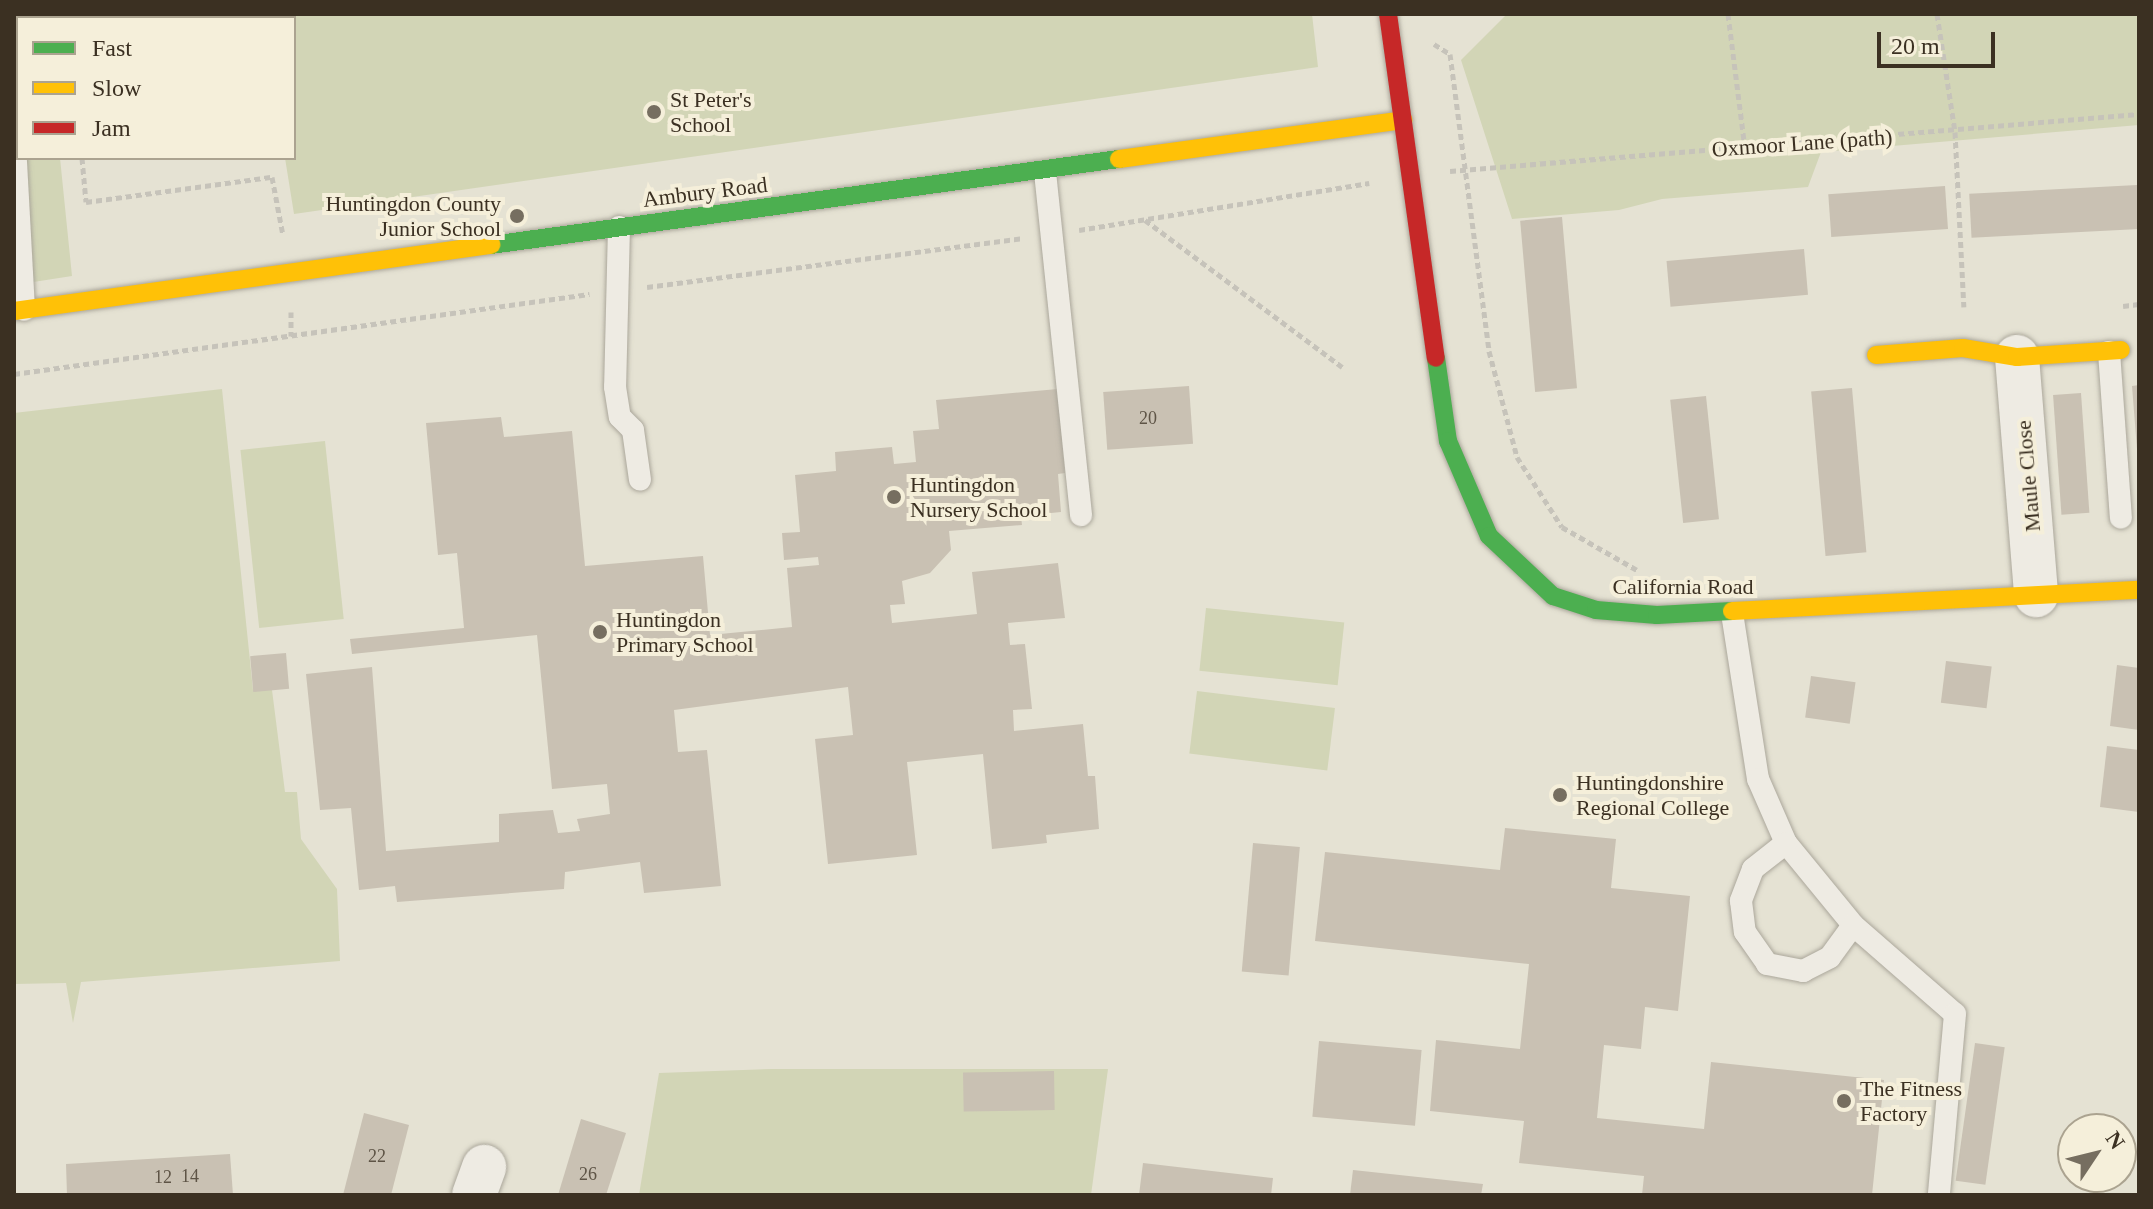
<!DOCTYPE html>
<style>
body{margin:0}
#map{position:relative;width:2153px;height:1209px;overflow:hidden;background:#e5e2d3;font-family:"Times New Roman",serif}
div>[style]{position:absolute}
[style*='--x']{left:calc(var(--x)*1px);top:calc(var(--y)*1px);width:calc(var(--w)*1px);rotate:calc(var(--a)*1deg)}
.green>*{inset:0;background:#d2d5b6;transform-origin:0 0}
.building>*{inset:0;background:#c9c1b3;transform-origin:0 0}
.path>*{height:5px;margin-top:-2.5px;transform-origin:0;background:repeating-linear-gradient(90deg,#c6c3ba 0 6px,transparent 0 10px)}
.roads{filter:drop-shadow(0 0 2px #aba79b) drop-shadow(0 0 2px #aba79b)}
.lane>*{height:22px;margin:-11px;padding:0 11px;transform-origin:11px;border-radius:11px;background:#eeebe3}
.street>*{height:44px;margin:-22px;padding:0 22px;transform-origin:22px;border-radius:22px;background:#eeebe3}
.fast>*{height:18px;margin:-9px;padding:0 9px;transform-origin:9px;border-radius:9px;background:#4caf50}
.slow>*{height:18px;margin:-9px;padding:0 9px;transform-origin:9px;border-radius:9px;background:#ffc107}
.jam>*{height:18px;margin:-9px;padding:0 9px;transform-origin:9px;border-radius:9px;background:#c62828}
.dots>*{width:22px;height:22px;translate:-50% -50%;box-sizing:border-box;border:4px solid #f5efda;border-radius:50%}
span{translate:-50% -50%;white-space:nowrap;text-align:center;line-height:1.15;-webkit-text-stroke:8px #f5efda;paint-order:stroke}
.number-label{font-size:18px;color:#5e5446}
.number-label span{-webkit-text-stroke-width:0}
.poi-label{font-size:22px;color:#3b3022}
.left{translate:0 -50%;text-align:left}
.right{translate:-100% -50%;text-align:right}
.street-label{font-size:22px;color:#3b3022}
.frame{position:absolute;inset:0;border:16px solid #3b3022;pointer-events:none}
.legend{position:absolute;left:16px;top:16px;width:280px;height:144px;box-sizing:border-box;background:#f5efda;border:2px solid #aba390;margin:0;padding:10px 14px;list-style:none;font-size:24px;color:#3b3022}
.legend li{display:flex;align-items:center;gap:16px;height:40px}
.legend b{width:40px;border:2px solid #aba390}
.north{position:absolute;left:2057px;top:1113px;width:80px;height:80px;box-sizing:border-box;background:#f5efda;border:2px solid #aba390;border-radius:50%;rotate:55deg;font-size:22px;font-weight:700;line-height:32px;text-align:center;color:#3b3022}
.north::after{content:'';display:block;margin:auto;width:28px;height:36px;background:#766e60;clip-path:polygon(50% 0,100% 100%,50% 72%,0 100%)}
.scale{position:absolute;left:1877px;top:32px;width:118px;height:36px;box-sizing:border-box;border:4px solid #3b3022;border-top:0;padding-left:10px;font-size:24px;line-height:28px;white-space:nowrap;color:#3b3022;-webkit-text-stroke:6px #f5efda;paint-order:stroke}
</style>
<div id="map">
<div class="green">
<div style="clip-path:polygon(14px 14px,46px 14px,47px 18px,18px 18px,18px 158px,60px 158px,72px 276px,14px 285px)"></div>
<div style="clip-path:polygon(125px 14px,1312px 14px,1318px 67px,294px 214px,285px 158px,294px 158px,294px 18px)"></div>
<div style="clip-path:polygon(1507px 14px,2139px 14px,2139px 125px,1821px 152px,1808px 187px,1662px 199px,1619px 210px,1512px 219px,1461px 60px)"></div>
<div style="clip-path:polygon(222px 389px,253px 690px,272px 690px,285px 792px,297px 792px,301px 839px,337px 889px,340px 961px,81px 982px,73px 1023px,66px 983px,14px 984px,14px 413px)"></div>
<div style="left:325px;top:441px;width:179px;height:85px;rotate:84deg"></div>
<div style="left:1206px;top:608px;width:139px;height:63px;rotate:6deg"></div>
<div style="left:1197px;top:691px;width:139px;height:63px;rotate:7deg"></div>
<div style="clip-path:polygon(772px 1069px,1108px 1069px,1091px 1195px,639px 1195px,659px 1073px)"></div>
</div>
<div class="building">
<div style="left:2137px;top:185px;width:44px;height:168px;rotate:87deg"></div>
<div style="left:1945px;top:186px;width:43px;height:117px;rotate:86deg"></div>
<div style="left:1562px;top:217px;width:172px;height:42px;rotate:85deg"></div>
<div style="left:1804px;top:249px;width:46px;height:138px;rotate:85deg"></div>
<div style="clip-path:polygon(2139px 385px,2139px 449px,2137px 449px,2132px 386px)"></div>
<div style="left:1189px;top:386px;width:58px;height:86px;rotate:86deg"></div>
<div style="left:1852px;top:388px;width:165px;height:41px;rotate:85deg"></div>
<div style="clip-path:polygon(1058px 389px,1065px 473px,1058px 474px,1061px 512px,1021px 516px,1022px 525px,949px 531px,951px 550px,930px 573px,902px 581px,905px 604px,890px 605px,892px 623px,977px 614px,972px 572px,1058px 563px,1065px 618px,1008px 623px,1010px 645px,1025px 644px,1032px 709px,1013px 710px,1014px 731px,1083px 724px,1088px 776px,1095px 776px,1099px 829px,1046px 835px,1047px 843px,992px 849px,983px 754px,907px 762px,917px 855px,828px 864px,815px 739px,853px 735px,848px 687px,674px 710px,678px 752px,707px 750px,721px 886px,644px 893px,640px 862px,565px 872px,564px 889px,397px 902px,395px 886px,359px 890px,351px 808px,320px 810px,306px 674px,372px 667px,386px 851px,499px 842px,499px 814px,553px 810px,558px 833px,580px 831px,577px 819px,610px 814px,607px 784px,552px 789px,537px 635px,352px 654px,350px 639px,464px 628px,457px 553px,438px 555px,426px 423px,501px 417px,504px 437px,572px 431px,585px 566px,703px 556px,710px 635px,792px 627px,787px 568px,819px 565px,818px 557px,784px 560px,782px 533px,800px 532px,795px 475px,836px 471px,835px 452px,892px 447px,894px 464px,916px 462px,913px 431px,939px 429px,936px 400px)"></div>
<div style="left:2081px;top:393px;width:120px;height:28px;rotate:86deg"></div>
<div style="left:1706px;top:396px;width:124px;height:36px;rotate:84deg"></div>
<div style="left:286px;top:653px;width:36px;height:36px;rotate:85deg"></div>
<div style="left:1946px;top:661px;width:46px;height:42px;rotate:7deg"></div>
<div style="clip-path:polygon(2117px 665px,2139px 668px,2139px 730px,2110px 726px)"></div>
<div style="left:1811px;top:676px;width:45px;height:42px;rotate:8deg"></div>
<div style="clip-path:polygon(2107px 746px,2139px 750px,2139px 812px,2100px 807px)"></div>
<div style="clip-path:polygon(1505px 828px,1616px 839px,1611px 888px,1690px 896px,1678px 1011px,1645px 1007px,1641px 1049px,1604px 1045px,1597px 1118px,1704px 1129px,1711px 1062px,1884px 1080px,1872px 1195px,1642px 1195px,1644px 1176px,1519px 1163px,1524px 1121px,1430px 1111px,1436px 1040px,1520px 1049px,1529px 964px,1315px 941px,1325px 852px,1500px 870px)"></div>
<div style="left:1253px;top:843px;width:47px;height:129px;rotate:5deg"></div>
<div style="left:1319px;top:1041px;width:103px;height:76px;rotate:5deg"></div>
<div style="left:1975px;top:1043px;width:30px;height:139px;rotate:8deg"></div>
<div style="left:1054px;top:1071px;width:39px;height:91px;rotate:89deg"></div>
<div style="clip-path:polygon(364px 1113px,409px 1125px,391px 1195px,343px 1195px)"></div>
<div style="clip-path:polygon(581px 1119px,626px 1133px,606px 1195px,558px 1195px)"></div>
<div style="clip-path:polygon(230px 1154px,233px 1195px,67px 1195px,66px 1164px)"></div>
<div style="clip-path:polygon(1143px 1163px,1273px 1178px,1271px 1195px,1139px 1195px)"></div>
<div style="clip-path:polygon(1353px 1170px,1483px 1184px,1481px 1195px,1350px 1195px)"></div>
</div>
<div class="path">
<div style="--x:71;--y:14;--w:4;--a:90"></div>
<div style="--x:1728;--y:14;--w:135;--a:82.8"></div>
<div style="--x:1937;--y:14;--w:119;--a:81.3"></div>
<div style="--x:1955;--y:132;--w:175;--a:87.1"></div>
<div style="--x:1434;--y:44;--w:19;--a:32"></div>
<div style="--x:1450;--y:54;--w:300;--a:82.5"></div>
<div style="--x:1489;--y:351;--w:110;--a:75.2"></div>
<div style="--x:1517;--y:457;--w:83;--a:57.3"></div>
<div style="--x:1562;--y:527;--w:86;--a:29.8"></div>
<div style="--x:82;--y:158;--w:44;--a:84.8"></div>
<div style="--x:86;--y:202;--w:188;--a:-7.7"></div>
<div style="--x:272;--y:177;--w:59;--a:79.3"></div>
<div style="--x:1450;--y:171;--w:691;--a:-4.73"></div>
<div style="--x:1145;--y:220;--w:246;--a:36.7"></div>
<div style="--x:1079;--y:230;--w:294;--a:-9.2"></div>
<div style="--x:647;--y:287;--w:378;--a:-7.4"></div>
<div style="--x:2123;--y:306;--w:16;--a:-7"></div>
<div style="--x:291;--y:312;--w:24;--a:90"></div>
<div style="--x:14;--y:374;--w:581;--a:-7.92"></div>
</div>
<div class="roads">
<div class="lane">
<div style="--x:14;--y:125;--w:185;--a:86.9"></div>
<div style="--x:1045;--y:172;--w:345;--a:84"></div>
<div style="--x:619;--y:227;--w:160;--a:91.4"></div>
<div style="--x:615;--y:387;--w:30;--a:81"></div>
<div style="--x:620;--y:417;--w:18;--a:45"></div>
<div style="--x:633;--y:430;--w:50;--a:82"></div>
<div style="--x:2109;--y:352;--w:166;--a:85.9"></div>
<div style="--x:1732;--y:613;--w:168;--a:81.1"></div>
<div style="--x:1758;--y:779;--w:70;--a:66.4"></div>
<div style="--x:1786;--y:843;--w:106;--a:50.7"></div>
<div style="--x:1853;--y:925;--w:135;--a:41.1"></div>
<div style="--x:1955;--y:1014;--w:182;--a:95.1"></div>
<div style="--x:1786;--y:843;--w:42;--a:141.8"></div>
<div style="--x:1753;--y:869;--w:34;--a:111"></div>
<div style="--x:1741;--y:901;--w:31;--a:83"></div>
<div style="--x:1745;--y:932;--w:39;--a:55"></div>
<div style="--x:1767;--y:964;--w:37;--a:11"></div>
<div style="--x:1803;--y:971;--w:30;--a:-27"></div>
<div style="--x:1830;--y:957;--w:39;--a:-54"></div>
</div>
<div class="street">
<div style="--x:2017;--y:357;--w:239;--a:85.4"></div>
<div style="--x:474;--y:1195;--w:30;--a:-70"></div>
</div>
<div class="fast">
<div style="--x:491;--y:245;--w:634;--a:-7.8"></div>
<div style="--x:1436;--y:358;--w:84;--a:81.8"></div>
<div style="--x:1448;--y:441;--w:103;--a:66.7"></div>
<div style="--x:1489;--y:536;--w:88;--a:43.2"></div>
<div style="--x:1553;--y:596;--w:45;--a:18"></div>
<div style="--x:1596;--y:610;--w:61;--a:4.7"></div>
<div style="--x:1657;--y:615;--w:75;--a:-3.1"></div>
</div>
<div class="slow">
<div style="--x:1119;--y:159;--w:287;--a:-7.8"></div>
<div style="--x:14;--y:311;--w:482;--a:-7.9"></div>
<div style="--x:1876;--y:355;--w:87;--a:-4.6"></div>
<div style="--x:1963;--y:348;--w:55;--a:9.5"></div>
<div style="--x:2017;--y:357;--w:104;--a:-3.9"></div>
<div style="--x:1732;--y:611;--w:408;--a:-3"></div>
</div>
<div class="jam">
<div style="--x:1388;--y:14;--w:347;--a:82.1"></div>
</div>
</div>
<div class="dots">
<div style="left:654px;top:112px;background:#766e60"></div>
<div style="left:517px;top:216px;background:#766e60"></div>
<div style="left:894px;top:497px;background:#766e60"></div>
<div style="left:600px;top:632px;background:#766e60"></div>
<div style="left:1560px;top:795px;background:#766e60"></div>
<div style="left:1844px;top:1101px;background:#766e60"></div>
</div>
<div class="number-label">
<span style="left:1148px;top:418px">20</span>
<span style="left:377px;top:1156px">22</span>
<span style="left:588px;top:1174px">26</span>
<span style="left:190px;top:1176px">14</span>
<span style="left:163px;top:1177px">12</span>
</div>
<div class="poi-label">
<span class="left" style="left:670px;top:112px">St Peter's<br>School</span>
<span class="right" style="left:501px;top:216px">Huntingdon County<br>Junior School</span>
<span class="left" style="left:910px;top:497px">Huntingdon<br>Nursery School</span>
<span class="left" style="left:616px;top:632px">Huntingdon<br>Primary School</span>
<span class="left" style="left:1576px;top:795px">Huntingdonshire<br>Regional College</span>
<span class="left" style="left:1860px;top:1101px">The Fitness<br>Factory</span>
</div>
<div class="street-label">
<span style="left:1802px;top:143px;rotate:-4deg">Oxmoor Lane (path)</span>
<span style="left:705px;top:192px;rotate:-7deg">Ambury Road</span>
<span style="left:2028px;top:476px;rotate:-95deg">Maule Close</span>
<span style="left:1683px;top:587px">California Road</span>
</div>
<div class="frame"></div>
<ul class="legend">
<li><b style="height:10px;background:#4caf50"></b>Fast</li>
<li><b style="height:10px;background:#ffc107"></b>Slow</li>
<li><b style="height:10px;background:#c62828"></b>Jam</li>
</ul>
<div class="north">N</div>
<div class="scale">20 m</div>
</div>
